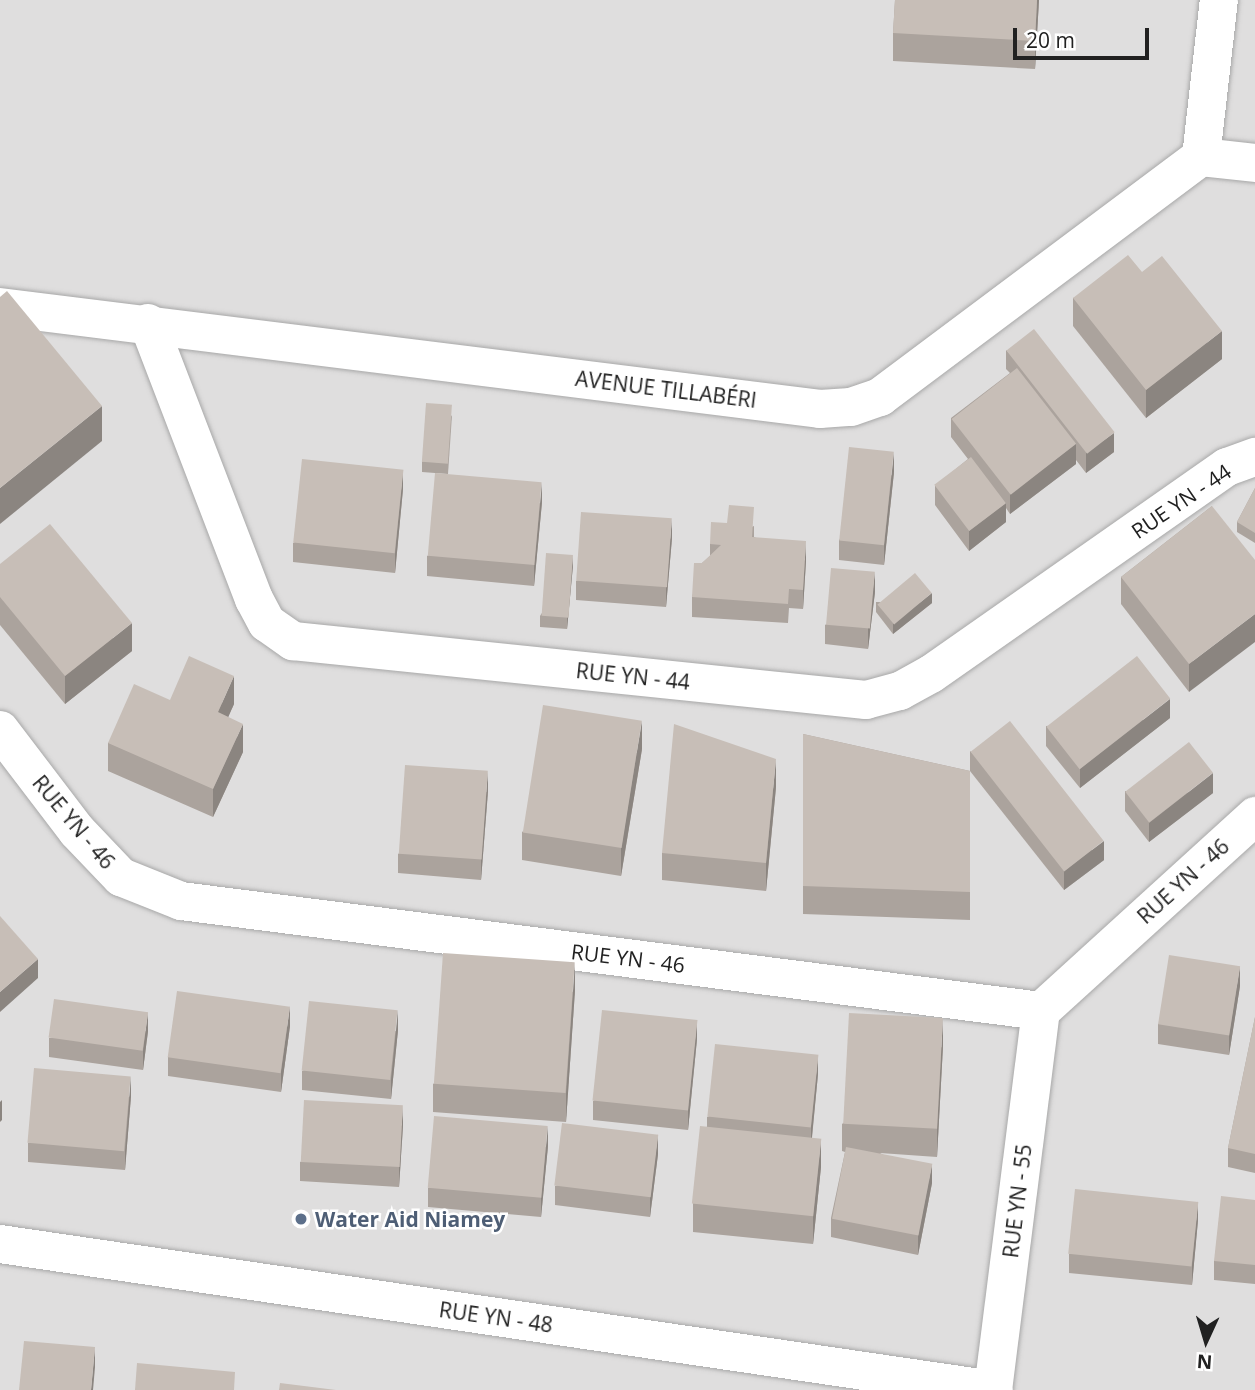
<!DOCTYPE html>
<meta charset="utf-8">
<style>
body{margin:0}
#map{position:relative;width:1255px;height:1390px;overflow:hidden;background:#f2efe8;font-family:"Open Sans",sans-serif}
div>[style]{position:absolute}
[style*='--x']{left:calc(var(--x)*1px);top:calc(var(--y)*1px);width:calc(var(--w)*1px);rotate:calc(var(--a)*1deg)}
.residential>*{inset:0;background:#dfdede;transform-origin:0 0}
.roads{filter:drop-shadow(0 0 2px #a8a8a8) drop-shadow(0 0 2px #a8a8a8)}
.street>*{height:38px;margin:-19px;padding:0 19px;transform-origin:19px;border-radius:19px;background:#fff}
.wall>*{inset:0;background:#aba39d}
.shaded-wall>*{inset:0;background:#8b8580}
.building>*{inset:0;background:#c7beb7;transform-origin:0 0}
.dots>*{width:19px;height:19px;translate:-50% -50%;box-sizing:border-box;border:4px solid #fff;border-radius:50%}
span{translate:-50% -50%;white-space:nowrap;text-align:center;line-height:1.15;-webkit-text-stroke:5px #fff;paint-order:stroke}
.street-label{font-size:21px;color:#212121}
.service-label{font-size:21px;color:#4e5e75;font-weight:700}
.left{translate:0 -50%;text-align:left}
.north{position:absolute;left:1171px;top:1306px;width:70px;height:70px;-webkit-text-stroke:5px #fff;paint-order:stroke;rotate:184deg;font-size:19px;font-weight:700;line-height:28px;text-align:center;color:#212121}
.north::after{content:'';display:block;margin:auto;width:24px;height:32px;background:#212121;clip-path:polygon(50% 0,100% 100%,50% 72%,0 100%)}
.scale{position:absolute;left:1013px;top:28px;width:136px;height:32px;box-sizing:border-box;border:4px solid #212121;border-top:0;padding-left:9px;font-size:21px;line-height:24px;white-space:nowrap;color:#212121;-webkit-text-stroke:5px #fff;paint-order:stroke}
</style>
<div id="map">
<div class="residential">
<div style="left:0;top:0;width:1255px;height:1390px"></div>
</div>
<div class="roads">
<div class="street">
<div style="--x:1201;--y:157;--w:158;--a:-83.5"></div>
<div style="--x:0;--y:307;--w:826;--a:7.09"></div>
<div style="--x:820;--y:409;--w:31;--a:-4"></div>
<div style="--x:851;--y:407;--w:31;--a:-19"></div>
<div style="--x:880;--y:397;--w:401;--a:-36.8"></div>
<div style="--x:1201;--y:157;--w:54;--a:6.3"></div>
<div style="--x:148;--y:323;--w:296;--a:69"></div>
<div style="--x:254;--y:599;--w:27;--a:62"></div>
<div style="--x:267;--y:623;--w:32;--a:35"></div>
<div style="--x:293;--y:641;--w:576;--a:5.88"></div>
<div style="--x:866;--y:700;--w:35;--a:-15"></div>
<div style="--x:900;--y:691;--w:35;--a:-29"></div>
<div style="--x:931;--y:674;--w:361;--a:-35"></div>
<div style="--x:1227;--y:467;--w:30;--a:-20"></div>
<div style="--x:0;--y:730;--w:127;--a:52.7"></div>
<div style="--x:77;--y:831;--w:64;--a:46.3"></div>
<div style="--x:121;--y:877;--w:65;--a:21.8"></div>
<div style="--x:181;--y:901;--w:867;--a:7.29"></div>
<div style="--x:1041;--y:1011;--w:290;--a:-42.3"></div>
<div style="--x:0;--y:1244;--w:1004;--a:8.36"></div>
<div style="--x:993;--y:1390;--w:382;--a:-82.8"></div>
</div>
</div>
<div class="wall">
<div style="clip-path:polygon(895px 0,1039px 0,1035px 69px,893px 61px,893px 33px)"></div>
<div style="clip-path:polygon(1142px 272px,1222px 359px,1146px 418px,1073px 326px,1073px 298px)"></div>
<div style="clip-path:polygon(1006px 350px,1114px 452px,1086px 473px,1076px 460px,1076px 464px,1010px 514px,1006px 508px,1006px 522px,969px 551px,935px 505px,935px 486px,968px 459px,951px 437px,951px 418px,1010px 373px,1006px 369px)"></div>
<div style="clip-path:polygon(452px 415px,448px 474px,422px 472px,422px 462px)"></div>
<div style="clip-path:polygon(894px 472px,884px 565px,839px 560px,839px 540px)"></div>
<div style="clip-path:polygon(1255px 488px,1255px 543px,1237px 532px,1237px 522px)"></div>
<div style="clip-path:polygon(403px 489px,395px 573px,293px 562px,293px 543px)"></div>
<div style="clip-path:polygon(542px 502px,534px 586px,427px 576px,427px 556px)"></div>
<div style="clip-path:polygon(1212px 506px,1189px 692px,1121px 604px,1121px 577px)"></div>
<div style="clip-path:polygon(754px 526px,754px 537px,806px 561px,803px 609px,789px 608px,788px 623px,692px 617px,692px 597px,702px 563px,710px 556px,710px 544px)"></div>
<div style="clip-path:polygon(672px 538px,666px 607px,576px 600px,576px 581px)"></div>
<div style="clip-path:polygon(0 564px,132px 651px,65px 704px,0 625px)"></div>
<div style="clip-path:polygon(573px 565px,567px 629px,540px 627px,540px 616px)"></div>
<div style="clip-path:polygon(875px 592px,868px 649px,825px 644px,825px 625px)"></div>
<div style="clip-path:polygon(876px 602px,932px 603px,893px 634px,876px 612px)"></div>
<div style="clip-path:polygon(170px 700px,234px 704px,228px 717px,243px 752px,213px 817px,108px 771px,108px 743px)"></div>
<div style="clip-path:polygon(1170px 718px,1080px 788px,1046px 746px,1046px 726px)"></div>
<div style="clip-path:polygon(803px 734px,970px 771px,970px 920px,803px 914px)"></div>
<div style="clip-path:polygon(642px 749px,621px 876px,522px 860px,522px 832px)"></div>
<div style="clip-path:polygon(970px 751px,1104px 860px,1064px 890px,970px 771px)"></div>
<div style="clip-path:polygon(776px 787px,766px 891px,662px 880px,662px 853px)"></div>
<div style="clip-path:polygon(488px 791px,481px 880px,398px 873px,398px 854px)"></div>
<div style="clip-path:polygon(1125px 791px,1213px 793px,1149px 842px,1125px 811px)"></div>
<div style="clip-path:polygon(1240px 986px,1229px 1055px,1158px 1044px,1158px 1024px)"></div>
<div style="clip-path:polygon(575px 990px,566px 1122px,433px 1112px,433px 1084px)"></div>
<div style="clip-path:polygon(1255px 1017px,1255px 1173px,1228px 1167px,1228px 1148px)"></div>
<div style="clip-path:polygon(290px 1026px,281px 1092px,168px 1076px,168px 1057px)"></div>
<div style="clip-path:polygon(398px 1030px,391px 1099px,302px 1090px,302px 1071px)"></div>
<div style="clip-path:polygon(148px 1031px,143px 1070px,49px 1057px,49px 1038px)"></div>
<div style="clip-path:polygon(697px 1039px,688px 1130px,593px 1120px,593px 1101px)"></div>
<div style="clip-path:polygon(943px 1046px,937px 1157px,880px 1153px,932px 1183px,918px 1255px,831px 1237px,831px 1218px,845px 1152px,842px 1151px,842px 1124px)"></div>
<div style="clip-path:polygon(818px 1074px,812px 1138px,821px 1167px,813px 1244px,693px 1232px,693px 1204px,707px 1126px,707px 1117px)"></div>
<div style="clip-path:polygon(131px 1096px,125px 1170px,28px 1162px,28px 1143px)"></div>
<div style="clip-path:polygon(403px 1125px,399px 1187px,300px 1181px,300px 1162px)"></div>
<div style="clip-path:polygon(548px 1146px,541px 1217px,428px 1207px,428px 1188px)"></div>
<div style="clip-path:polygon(658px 1154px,650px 1217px,555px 1205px,555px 1186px)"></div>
<div style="clip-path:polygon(1255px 1200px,1255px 1284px,1214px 1280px,1214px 1261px)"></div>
<div style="clip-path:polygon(1198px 1220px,1192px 1285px,1069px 1273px,1069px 1254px)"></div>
</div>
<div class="shaded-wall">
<div style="clip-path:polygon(1037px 0,1039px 0,1035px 69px,1035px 41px)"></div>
<div style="clip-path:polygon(1222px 331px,1222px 359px,1146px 418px,1146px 390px)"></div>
<div style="clip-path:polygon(102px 406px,102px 441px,0 524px,0 488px)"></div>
<div style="clip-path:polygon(1114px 433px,1114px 452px,1086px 473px,1086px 453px)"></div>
<div style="clip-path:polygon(1076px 444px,1076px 464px,1010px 514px,1010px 494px)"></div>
<div style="clip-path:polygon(894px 452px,894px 472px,884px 565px,884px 546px)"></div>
<div style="clip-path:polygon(403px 470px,403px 489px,395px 573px,395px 554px)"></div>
<div style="clip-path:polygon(542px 483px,542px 502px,534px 586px,534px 567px)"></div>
<div style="clip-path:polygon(1006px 503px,1006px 522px,969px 551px,969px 531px)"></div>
<div style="clip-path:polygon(672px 519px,672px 538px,666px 607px,666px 588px)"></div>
<div style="clip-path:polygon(806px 541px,806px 561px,803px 609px,803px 590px)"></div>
<div style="clip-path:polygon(573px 555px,573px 565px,567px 629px,567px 619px)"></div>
<div style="clip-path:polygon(875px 572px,875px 592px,868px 649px,868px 629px)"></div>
<div style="clip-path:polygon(932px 593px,932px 603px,893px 634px,893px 624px)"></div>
<div style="clip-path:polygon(1255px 614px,1255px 642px,1189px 692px,1189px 664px)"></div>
<div style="clip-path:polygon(132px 623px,132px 651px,65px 704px,65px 676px)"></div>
<div style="clip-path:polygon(234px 676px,234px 704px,218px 740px,218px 712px)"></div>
<div style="clip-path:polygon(1170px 699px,1170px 718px,1080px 788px,1080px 769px)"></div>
<div style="clip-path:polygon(642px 721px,642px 749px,621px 876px,621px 848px)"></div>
<div style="clip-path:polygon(243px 724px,243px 752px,213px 817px,213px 789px)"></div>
<div style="clip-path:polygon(776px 759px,776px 787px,766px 891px,766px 863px)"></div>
<div style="clip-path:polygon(488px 771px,488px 791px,481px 880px,481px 861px)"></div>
<div style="clip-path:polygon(1213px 773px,1213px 793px,1149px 842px,1149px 823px)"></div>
<div style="clip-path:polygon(1104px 841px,1104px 860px,1064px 890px,1064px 871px)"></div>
<div style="clip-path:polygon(38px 959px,38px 978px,0 1012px,0 992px)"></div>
<div style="clip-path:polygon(575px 962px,575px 990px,566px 1122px,566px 1094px)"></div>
<div style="clip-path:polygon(1240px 966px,1240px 986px,1229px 1055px,1229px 1035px)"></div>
<div style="clip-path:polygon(290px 1006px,290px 1026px,281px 1092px,281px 1072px)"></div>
<div style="clip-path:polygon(398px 1010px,398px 1030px,391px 1099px,391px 1080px)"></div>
<div style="clip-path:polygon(148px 1012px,148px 1031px,143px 1070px,143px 1051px)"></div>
<div style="clip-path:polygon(943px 1018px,943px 1046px,937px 1157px,937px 1129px)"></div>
<div style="clip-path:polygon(697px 1020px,697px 1039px,688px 1130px,688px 1111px)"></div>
<div style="clip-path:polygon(818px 1055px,818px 1074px,811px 1146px,811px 1127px)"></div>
<div style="clip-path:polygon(131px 1076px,131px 1096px,125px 1170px,125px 1151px)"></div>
<div style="clip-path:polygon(2px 1100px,2px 1120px,0 1122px,0 1102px)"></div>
<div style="clip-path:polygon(403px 1106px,403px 1125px,399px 1187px,399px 1167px)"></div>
<div style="clip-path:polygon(548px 1126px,548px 1146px,541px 1217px,541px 1198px)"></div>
<div style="clip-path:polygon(658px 1134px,658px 1154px,650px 1217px,650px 1198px)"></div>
<div style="clip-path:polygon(821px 1139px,821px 1167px,813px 1244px,813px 1216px)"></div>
<div style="clip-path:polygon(932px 1164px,932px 1183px,918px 1255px,918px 1235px)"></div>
<div style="clip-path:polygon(1198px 1201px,1198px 1220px,1192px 1285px,1192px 1265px)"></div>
<div style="clip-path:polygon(95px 1347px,95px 1367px,93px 1390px,91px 1390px)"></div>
</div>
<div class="building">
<div style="clip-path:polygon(895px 0,1037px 0,1035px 41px,893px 33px)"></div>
<div style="clip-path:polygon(1128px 255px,1142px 272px,1162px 256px,1222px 331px,1146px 390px,1073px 298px)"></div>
<div style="clip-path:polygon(7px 291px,102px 406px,0 488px,0 297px)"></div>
<div style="left:1034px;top:329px;width:131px;height:35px;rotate:52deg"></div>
<div style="left:1017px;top:368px;width:96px;height:83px;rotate:52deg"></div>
<div style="left:426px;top:403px;width:26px;height:59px;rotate:4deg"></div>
<div style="left:849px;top:447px;width:45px;height:94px;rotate:6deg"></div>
<div style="left:971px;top:457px;width:58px;height:46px;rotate:53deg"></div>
<div style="left:302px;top:459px;width:102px;height:84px;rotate:6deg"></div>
<div style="left:435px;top:473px;width:107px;height:83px;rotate:5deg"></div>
<div style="clip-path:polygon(1255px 488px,1255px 533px,1237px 522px)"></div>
<div style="clip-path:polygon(729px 505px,754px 507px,752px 537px,806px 541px,803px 590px,789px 589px,788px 604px,692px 597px,694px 563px,702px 563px,721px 545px,710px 544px,711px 522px,727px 523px)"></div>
<div style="clip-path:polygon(1212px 506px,1255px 560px,1255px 614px,1189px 664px,1121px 577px)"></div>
<div style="left:581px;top:512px;width:91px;height:69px;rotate:4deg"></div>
<div style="clip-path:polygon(50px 524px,132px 623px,65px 676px,0 597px,0 564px)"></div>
<div style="left:546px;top:553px;width:27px;height:63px;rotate:4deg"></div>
<div style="left:831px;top:568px;width:44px;height:57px;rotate:5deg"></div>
<div style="left:915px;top:573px;width:26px;height:49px;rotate:50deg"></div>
<div style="clip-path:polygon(189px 656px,234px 676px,218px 712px,243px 724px,213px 789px,108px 743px,134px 684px,170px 700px)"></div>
<div style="left:1137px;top:656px;width:54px;height:115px;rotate:52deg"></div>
<div style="left:543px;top:705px;width:100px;height:129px;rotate:9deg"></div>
<div style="left:1010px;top:721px;width:152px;height:50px;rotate:52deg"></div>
<div style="clip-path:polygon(674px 724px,776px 759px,766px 863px,662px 853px)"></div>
<div style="clip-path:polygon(803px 734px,970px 771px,970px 892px,803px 886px)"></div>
<div style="left:1189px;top:742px;width:39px;height:81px;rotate:52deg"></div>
<div style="left:405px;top:765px;width:83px;height:89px;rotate:4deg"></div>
<div style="clip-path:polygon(0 916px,38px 959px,0 992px)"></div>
<div style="left:443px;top:953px;width:132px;height:131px;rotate:4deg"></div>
<div style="left:1169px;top:955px;width:72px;height:70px;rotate:9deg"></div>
<div style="left:177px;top:991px;width:114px;height:67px;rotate:8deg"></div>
<div style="left:54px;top:999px;width:95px;height:39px;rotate:8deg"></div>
<div style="left:309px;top:1001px;width:89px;height:70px;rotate:6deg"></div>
<div style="left:602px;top:1010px;width:96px;height:91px;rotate:6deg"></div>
<div style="left:849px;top:1013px;width:94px;height:111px;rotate:3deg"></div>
<div style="clip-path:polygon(1255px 1017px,1255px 1154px,1228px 1148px)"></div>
<div style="left:715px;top:1044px;width:104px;height:73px;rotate:6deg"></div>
<div style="left:34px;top:1068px;width:97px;height:75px;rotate:5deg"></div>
<div style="left:304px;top:1100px;width:99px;height:62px;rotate:3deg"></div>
<div style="left:434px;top:1116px;width:114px;height:72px;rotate:5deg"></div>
<div style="left:562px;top:1123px;width:97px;height:63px;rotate:7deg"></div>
<div style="left:700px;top:1126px;width:122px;height:78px;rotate:6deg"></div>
<div style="left:846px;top:1147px;width:88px;height:73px;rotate:11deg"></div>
<div style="left:1075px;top:1189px;width:124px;height:65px;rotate:6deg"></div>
<div style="clip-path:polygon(1221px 1196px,1255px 1200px,1255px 1265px,1214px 1261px)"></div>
<div style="clip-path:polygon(24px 1341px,95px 1347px,91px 1390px,19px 1390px)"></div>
<div style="clip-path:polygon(137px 1363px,235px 1372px,234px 1390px,135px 1390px)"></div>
<div style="clip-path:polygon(280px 1383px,336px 1390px,279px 1390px)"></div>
</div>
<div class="dots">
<div style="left:301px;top:1219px;background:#5c6f8a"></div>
</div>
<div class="street-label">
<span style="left:666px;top:389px;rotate:7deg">AVENUE TILLABÉRI</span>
<span style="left:1181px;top:501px;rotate:-34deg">RUE YN - 44</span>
<span style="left:633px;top:676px;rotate:6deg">RUE YN - 44</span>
<span style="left:74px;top:822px;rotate:50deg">RUE YN - 46</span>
<span style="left:1183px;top:881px;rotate:-42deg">RUE YN - 46</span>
<span style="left:628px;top:958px;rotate:7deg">RUE YN - 46</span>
<span style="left:1017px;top:1201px;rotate:-83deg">RUE YN - 55</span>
<span style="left:496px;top:1317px;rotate:8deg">RUE YN - 48</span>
</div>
<div class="service-label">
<span class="left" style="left:315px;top:1219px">Water Aid Niamey</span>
</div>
<div class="north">N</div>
<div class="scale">20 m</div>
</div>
